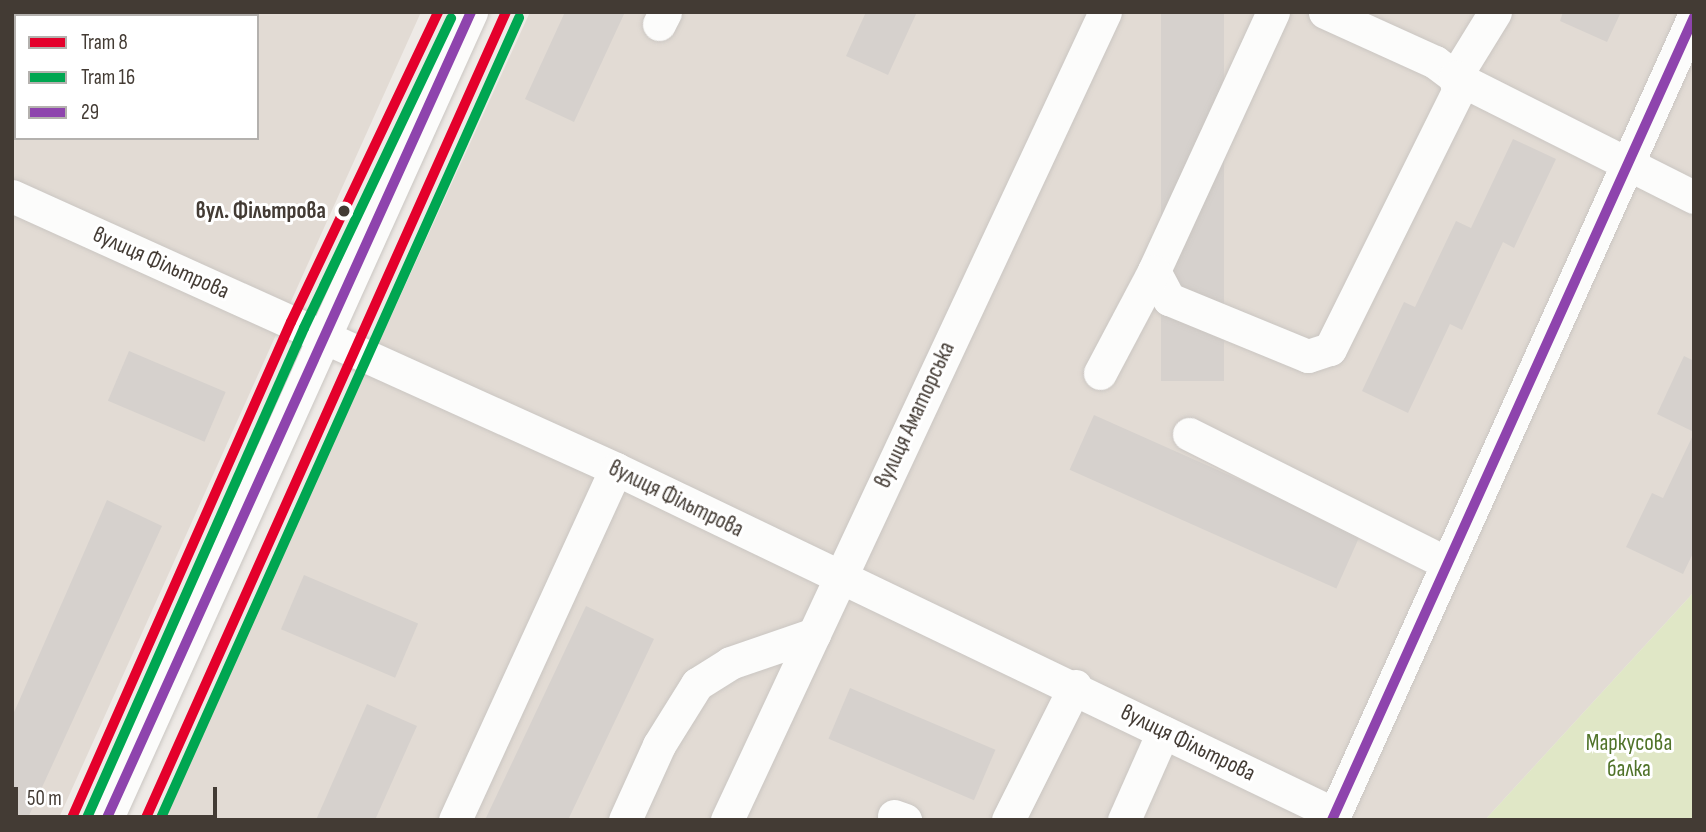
<!DOCTYPE html>
<meta charset="utf-8">
<style>
body{margin:0}
#map{position:relative;width:1706px;height:832px;overflow:hidden;background:#eeeae6;font-family:"Sofia Sans Condensed",sans-serif}
div>[style]{position:absolute}
[style*='--x']{left:calc(var(--x)*1px);top:calc(var(--y)*1px);width:calc(var(--w)*1px);rotate:calc(var(--a)*1deg)}
.residential>*{inset:0;background:#e2dbd4}
.green>*{inset:0;background:#e0e7c6}
.building>*{inset:0;background:#d6d1cd;transform-origin:0 0}
.roads{filter:drop-shadow(0 0 2px #cac6c2) drop-shadow(0 0 2px #cac6c2)}
.minor>*{height:33px;margin:-16.5px;padding:0 16.5px;transform-origin:16.5px;border-radius:16.5px;background:#fcfcfb}
.bus-1>*{height:10px;margin:-5px;padding:0 5px;transform-origin:5px;border-radius:5px;background:#8e44ad}
.tram-1>*{height:10px;margin:-5px;padding:0 5px;transform-origin:5px;border-radius:5px;background:#e4002b}
.tram-2>*{height:10px;margin:-5px;padding:0 5px;transform-origin:5px;border-radius:5px;background:#00a651}
.dots>*{width:19px;height:19px;translate:-50% -50%;box-sizing:border-box;border:4px solid #fff;border-radius:50%}
span{translate:-50% -50%;white-space:nowrap;text-align:center;line-height:1.15;-webkit-text-stroke:6px #fff;paint-order:stroke}
.stop-label{font-size:23px;color:#433b34;font-weight:700}
.right{translate:-100% -50%;text-align:right}
.street-label{font-size:23px;color:#433b34}
.park-label{font-size:23px;color:#507329}
.frame{position:absolute;inset:0;border:14px solid #433b34;pointer-events:none}
.legend{position:absolute;left:14px;top:14px;width:245px;height:126px;box-sizing:border-box;background:#fff;border:2px solid #b4b1ae;margin:0;padding:9px 12px;list-style:none;font-size:21px;color:#433b34}
.legend li{display:flex;align-items:center;gap:14px;height:35px}
.legend b{width:35px;border:2px solid #b4b1ae}
.scale{position:absolute;left:14px;top:787px;width:203px;height:32px;box-sizing:border-box;border:4px solid #433b34;border-top:0;padding-left:9px;font-size:21px;line-height:24px;white-space:nowrap;color:#433b34;-webkit-text-stroke:5px #fff;paint-order:stroke}
</style>
<div id="map">
<div class="residential">
<div style="clip-path:polygon(evenodd,12px 12px,421px 12px,58px 820px,12px 820px,12px 12px,16px 16px,257px 16px,257px 138px,16px 138px,16px 16px)"></div>
<div style="clip-path:polygon(530px 12px,1694px 12px,1694px 592px,1485px 820px,161px 820px)"></div>
</div>
<div class="green">
<div style="clip-path:polygon(1694px 592px,1694px 820px,1485px 820px)"></div>
</div>
<div class="building">
<div style="clip-path:polygon(565px 12px,625px 12px,574px 122px,525px 99px)"></div>
<div style="clip-path:polygon(866px 12px,917px 12px,888px 75px,846px 56px)"></div>
<div style="left:1161px;top:12px;width:63px;height:369px"></div>
<div style="clip-path:polygon(1563px 12px,1621px 12px,1607px 42px,1560px 21px)"></div>
<div style="clip-path:polygon(1513px 139px,1556px 159px,1514px 248px,1503px 242px,1462px 330px,1450px 324px,1408px 413px,1362px 391px,1404px 302px,1415px 307px,1456px 221px,1471px 228px)"></div>
<div style="left:129px;top:351px;width:105px;height:54px;rotate:23deg"></div>
<div style="clip-path:polygon(1684px 356px,1694px 361px,1694px 432px,1657px 414px)"></div>
<div style="left:1094px;top:415px;width:292px;height:60px;rotate:24deg"></div>
<div style="clip-path:polygon(1694px 433px,1694px 551px,1683px 574px,1626px 547px,1652px 493px,1663px 498px)"></div>
<div style="clip-path:polygon(107px 500px,162px 526px,27px 820px,12px 820px,12px 717px)"></div>
<div style="left:304px;top:575px;width:124px;height:59px;rotate:23deg"></div>
<div style="clip-path:polygon(586px 606px,654px 639px,568px 820px,485px 820px)"></div>
<div style="left:850px;top:688px;width:158px;height:55px;rotate:23deg"></div>
<div style="clip-path:polygon(367px 704px,417px 726px,375px 820px,316px 820px)"></div>
</div>
<div class="roads">
<div class="minor">
<div style="--x:1273;--y:12;--w:285;--a:114.7"></div>
<div style="--x:1154;--y:271;--w:32;--a:62"></div>
<div style="--x:1169;--y:299;--w:150;--a:22.3"></div>
<div style="--x:1308;--y:356;--w:23;--a:-18"></div>
<div style="--x:1330;--y:349;--w:288;--a:-63.6"></div>
<div style="--x:1458;--y:91;--w:14;--a:-102"></div>
<div style="--x:1455;--y:77;--w:25;--a:-143"></div>
<div style="--x:1435;--y:62;--w:121;--a:-155.6"></div>
<div style="--x:1495;--y:12;--w:76;--a:121.6"></div>
<div style="--x:1455;--y:77;--w:267;--a:26.7"></div>
<div style="--x:659;--y:24;--w:13;--a:-63"></div>
<div style="--x:12;--y:196;--w:663;--a:24.32"></div>
<div style="--x:616;--y:469;--w:797;--a:25.66"></div>
<div style="--x:1100;--y:373;--w:115;--a:-62.1"></div>
<div style="--x:1189;--y:434;--w:286;--a:26.6"></div>
<div style="--x:894;--y:816;--w:12;--a:20"></div>
<div style="--x:106;--y:820;--w:887;--a:-65.69"></div>
<div style="--x:455;--y:820;--w:386;--a:-65.4"></div>
<div style="--x:625;--y:820;--w:82;--a:-65.6"></div>
<div style="--x:659;--y:745;--w:72;--a:-58.1"></div>
<div style="--x:697;--y:684;--w:39;--a:-32"></div>
<div style="--x:730;--y:663;--w:89;--a:-19"></div>
<div style="--x:727;--y:820;--w:892;--a:-64.93"></div>
<div style="--x:1008;--y:820;--w:150;--a:-63.4"></div>
<div style="--x:1124;--y:820;--w:96;--a:-66.1"></div>
<div style="--x:1332;--y:820;--w:882;--a:-65.76"></div>
</div>
</div>
<div class="bus-1">
<div style="--x:106;--y:820;--w:887;--a:-65.69"></div>
<div style="--x:1332;--y:820;--w:881;--a:-65.73"></div>
</div>
<div class="tram-1">
<div style="--x:71;--y:820;--w:544;--a:-66.17"></div>
<div style="--x:291;--y:322;--w:343;--a:-64.6"></div>
<div style="--x:145;--y:820;--w:885;--a:-65.93"></div>
</div>
<div class="tram-2">
<div style="--x:86;--y:820;--w:538;--a:-66.1"></div>
<div style="--x:304;--y:328;--w:343;--a:-64.6"></div>
<div style="--x:160;--y:820;--w:879;--a:-65.89"></div>
</div>
<div class="dots">
<div style="left:344px;top:211px;background:#433b34"></div>
</div>
<div class="stop-label">
<span class="right" style="left:326px;top:211px">вул. Фільтрова</span>
</div>
<div class="street-label">
<span style="left:161px;top:263px;rotate:24deg">вулиця Фільтрова</span>
<span style="left:915px;top:415px;rotate:-65deg">вулиця Аматорська</span>
<span style="left:676px;top:499px;rotate:26deg">вулиця Фільтрова</span>
<span style="left:1188px;top:743px;rotate:26deg">вулиця Фільтрова</span>
</div>
<div class="park-label">
<span style="left:1629px;top:756px">Маркусова<br>балка</span>
</div>
<div class="frame"></div>
<ul class="legend">
<li><b style="height:9px;background:#e4002b"></b>Tram 8</li>
<li><b style="height:9px;background:#00a651"></b>Tram 16</li>
<li><b style="height:9px;background:#8e44ad"></b>29</li>
</ul>
<div class="scale">50 m</div>
</div>
